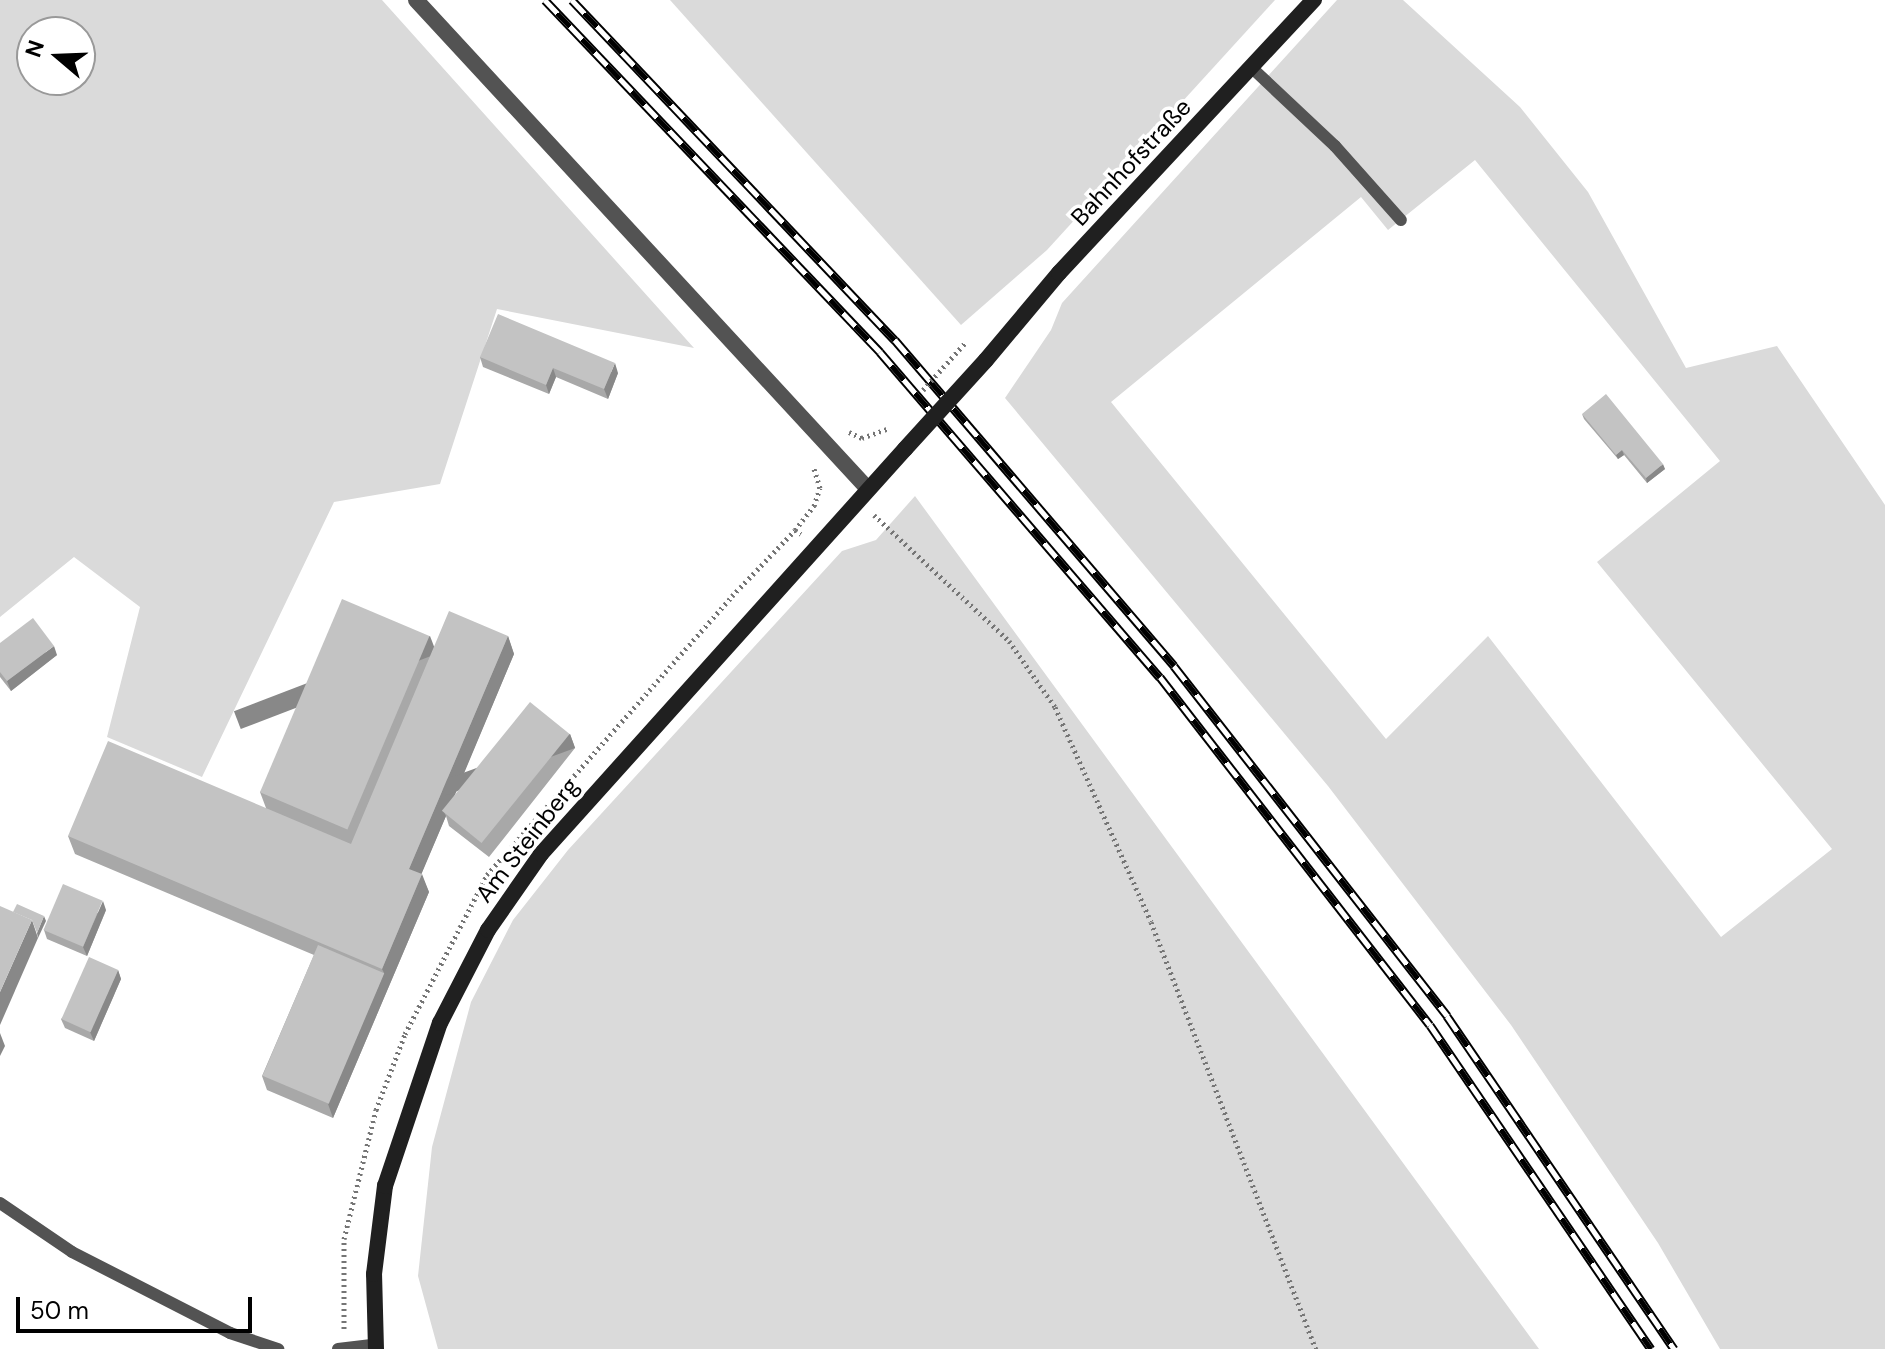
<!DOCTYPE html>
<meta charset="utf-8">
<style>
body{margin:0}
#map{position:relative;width:1885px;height:1349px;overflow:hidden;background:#fff;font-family:"DM Sans",sans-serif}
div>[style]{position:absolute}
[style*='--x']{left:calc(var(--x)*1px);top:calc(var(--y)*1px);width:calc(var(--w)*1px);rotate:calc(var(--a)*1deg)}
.green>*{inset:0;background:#dadada}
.path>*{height:5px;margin-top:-2.5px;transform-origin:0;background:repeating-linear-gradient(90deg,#757575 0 2px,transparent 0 6px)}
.lane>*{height:12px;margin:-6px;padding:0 6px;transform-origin:6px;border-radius:6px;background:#535353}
.street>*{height:16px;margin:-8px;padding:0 8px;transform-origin:8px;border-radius:8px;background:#535353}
.secondary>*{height:16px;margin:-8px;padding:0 8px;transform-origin:8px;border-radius:8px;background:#202020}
.rail>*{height:9px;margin-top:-4.5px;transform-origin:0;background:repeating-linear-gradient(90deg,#fff 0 18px,#000 0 36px);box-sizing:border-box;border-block:2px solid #000}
.path-bridge>*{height:5px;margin-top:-2.5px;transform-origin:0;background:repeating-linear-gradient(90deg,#757575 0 2px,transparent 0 6px)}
.secondary-bridge>*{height:16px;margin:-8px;padding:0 8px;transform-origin:8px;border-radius:8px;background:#202020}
.wall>*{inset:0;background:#a8a8a8}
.shaded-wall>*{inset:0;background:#888;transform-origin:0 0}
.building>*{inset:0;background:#c3c3c3;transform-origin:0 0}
span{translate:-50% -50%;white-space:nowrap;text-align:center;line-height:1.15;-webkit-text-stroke:7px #fff;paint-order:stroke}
.street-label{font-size:24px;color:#000}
.north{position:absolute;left:16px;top:16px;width:80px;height:80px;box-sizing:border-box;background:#fff;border:2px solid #999;border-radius:50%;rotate:289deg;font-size:22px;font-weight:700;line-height:32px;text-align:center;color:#000}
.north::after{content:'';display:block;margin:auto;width:28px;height:36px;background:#000;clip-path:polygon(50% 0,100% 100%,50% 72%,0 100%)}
.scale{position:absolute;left:16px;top:1297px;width:236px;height:36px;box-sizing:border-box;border:4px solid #000;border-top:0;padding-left:10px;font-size:24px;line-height:28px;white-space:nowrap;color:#000;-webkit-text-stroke:6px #fff;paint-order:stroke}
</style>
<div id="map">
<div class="green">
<div style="clip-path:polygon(evenodd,0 0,382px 0,694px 348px,497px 309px,440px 484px,334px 502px,202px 777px,107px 737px,140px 607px,74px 557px,0 617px,0 0,32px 32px,80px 32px,80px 80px,32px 80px,32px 32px)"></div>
<div style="clip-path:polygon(670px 0,1275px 0,1047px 250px,961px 325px)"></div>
<div style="clip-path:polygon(evenodd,1337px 0,1403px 0,1520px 107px,1588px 192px,1686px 368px,1777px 346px,1885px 505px,1885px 1349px,1720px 1349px,1658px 1243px,1511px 1025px,1328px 786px,1005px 398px,1051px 330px,1062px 303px,1337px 0,1475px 160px,1720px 461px,1597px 562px,1832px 849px,1721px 937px,1488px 636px,1386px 739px,1111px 402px,1361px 197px,1388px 230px,1475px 160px)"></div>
<div style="clip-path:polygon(915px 496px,1368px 1115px,1539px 1349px,438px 1349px,418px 1276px,432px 1147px,471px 1002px,513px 920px,568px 850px,842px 551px,876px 540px)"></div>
</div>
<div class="path">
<div style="--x:849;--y:432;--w:14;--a:25"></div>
<div style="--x:862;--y:438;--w:27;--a:-20"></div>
<div style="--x:874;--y:515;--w:185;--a:43"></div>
<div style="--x:1009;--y:641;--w:80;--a:55.1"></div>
<div style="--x:1055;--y:707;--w:235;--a:65.9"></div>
<div style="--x:1151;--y:922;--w:458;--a:68.9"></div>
<div style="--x:795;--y:530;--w:31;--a:-52"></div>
<div style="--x:814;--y:506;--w:19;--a:-72"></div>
<div style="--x:820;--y:488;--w:21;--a:-107"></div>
<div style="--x:344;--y:1329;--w:90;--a:-90"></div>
<div style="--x:344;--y:1239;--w:133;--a:-76.1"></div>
<div style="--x:376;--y:1110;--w:81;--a:-69.1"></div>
<div style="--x:405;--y:1034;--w:179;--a:-62.7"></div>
<div style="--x:487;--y:875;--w:371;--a:-48.7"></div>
<div style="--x:732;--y:596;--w:91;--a:-46.3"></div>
<div style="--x:795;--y:530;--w:7;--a:34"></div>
</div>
<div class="lane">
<div style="--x:1252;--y:68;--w:114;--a:43.2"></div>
<div style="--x:1335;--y:146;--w:99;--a:48.3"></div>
<div style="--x:0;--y:1203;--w:87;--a:34.2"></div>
<div style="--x:72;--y:1252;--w:178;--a:27.1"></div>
<div style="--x:230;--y:1333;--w:51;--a:18.4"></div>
<div style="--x:338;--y:1349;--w:38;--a:-7"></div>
</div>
<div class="street">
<div style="--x:416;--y:0;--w:666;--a:47.25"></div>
</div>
<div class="secondary">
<div style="--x:986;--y:360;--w:114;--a:-50"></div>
<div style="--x:1059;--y:273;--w:374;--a:-47"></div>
<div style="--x:376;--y:1349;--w:75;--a:-91.5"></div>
<div style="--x:374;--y:1274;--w:89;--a:-82.9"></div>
<div style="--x:385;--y:1186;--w:172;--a:-71.4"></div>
<div style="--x:440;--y:1023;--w:105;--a:-62.7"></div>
<div style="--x:488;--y:930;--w:93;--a:-55.1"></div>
<div style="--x:541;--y:854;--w:545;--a:-48.05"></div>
</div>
<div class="rail">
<div style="--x:545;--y:0;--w:486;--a:46.4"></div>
<div style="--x:880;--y:352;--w:429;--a:49.3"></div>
<div style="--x:1160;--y:677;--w:440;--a:52.2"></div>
<div style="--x:1430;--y:1025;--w:392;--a:55.7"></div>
<div style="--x:572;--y:0;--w:469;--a:46.5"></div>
<div style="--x:895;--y:340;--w:429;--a:49.4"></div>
<div style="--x:1174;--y:666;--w:444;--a:52"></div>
<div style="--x:1447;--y:1016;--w:403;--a:55.7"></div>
</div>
<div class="path-bridge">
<div style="--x:923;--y:390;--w:63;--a:-48.2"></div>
</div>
<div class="secondary-bridge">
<div style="--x:905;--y:449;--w:120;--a:-47.7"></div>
</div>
<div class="wall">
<div style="clip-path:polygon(480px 357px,618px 373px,608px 399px,556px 377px,549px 394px,483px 367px)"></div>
<div style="clip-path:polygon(1582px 414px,1665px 469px,1647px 483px,1624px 455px,1618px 459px,1584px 419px)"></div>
<div style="clip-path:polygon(508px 636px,514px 654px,451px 803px,570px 734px,575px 748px,489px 857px,449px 826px,446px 816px,421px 874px,429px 892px,333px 1118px,267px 1090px,262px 1076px,314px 955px,75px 854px,68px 836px,266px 808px,260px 792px,434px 647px)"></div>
<div style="clip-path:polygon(0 643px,57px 655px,11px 691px,0 677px)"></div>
<div style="clip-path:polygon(106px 910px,87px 956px,47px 939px,44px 930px)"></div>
<div style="clip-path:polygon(118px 970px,121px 979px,94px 1041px,65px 1028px,61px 1019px)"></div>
</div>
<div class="shaded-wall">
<div style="clip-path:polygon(615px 363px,618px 373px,608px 399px,604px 389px)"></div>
<div style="clip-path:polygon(553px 368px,556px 377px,549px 394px,546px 385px)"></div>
<div style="clip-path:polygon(1622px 450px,1624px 455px,1618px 459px,1616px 455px)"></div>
<div style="clip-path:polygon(1663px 464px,1665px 469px,1647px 483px,1646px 478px)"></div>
<div style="left:430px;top:636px;width:19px;height:210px;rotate:69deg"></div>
<div style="clip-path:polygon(508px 636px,514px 654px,447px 814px,444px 812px,446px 816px,416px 887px,409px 869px)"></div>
<div style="clip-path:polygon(54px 646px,57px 655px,11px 691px,7px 681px)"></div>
<div style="left:570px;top:734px;width:15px;height:139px;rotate:70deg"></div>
<div style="clip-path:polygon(422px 874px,429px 892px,333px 1118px,328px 1104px,384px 973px,382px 969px)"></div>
<div style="clip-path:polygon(103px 901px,106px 910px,87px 956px,83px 947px)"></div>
<div style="clip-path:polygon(44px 916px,46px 921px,38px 938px,37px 933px)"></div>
<div style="clip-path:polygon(32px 920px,38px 938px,0 1025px,0 992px)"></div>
<div style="clip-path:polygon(118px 970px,121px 979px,94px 1041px,90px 1032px)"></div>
<div style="clip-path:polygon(0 1033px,5px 1046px,0 1056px)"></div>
</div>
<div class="building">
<div style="clip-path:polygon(498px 314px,615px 363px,604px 389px,553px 368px,546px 385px,480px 357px)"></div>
<div style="clip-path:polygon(1606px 394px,1663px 464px,1646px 478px,1622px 450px,1616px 455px,1582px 414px)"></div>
<div style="left:342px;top:599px;width:95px;height:210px;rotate:23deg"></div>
<div style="clip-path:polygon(449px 611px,508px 636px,409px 869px,422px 874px,382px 969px,68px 836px,108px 741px,351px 844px)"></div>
<div style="clip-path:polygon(33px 618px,54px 646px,7px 681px,0 672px,0 643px)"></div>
<div style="left:530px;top:702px;width:51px;height:140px;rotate:39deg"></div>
<div style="left:63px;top:884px;width:43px;height:50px;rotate:23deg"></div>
<div style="clip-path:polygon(17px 904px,44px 916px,37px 933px,32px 920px,13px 912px)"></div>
<div style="clip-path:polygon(0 906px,32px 920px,0 992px)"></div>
<div style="left:318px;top:945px;width:72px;height:142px;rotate:23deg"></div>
<div style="left:89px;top:957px;width:32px;height:68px;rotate:24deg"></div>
</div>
<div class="street-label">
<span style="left:1131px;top:162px;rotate:-47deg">Bahnhofstraße</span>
<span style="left:527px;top:840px;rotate:-52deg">Am Steinberg</span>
</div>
<div class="north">N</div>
<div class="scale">50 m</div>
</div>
